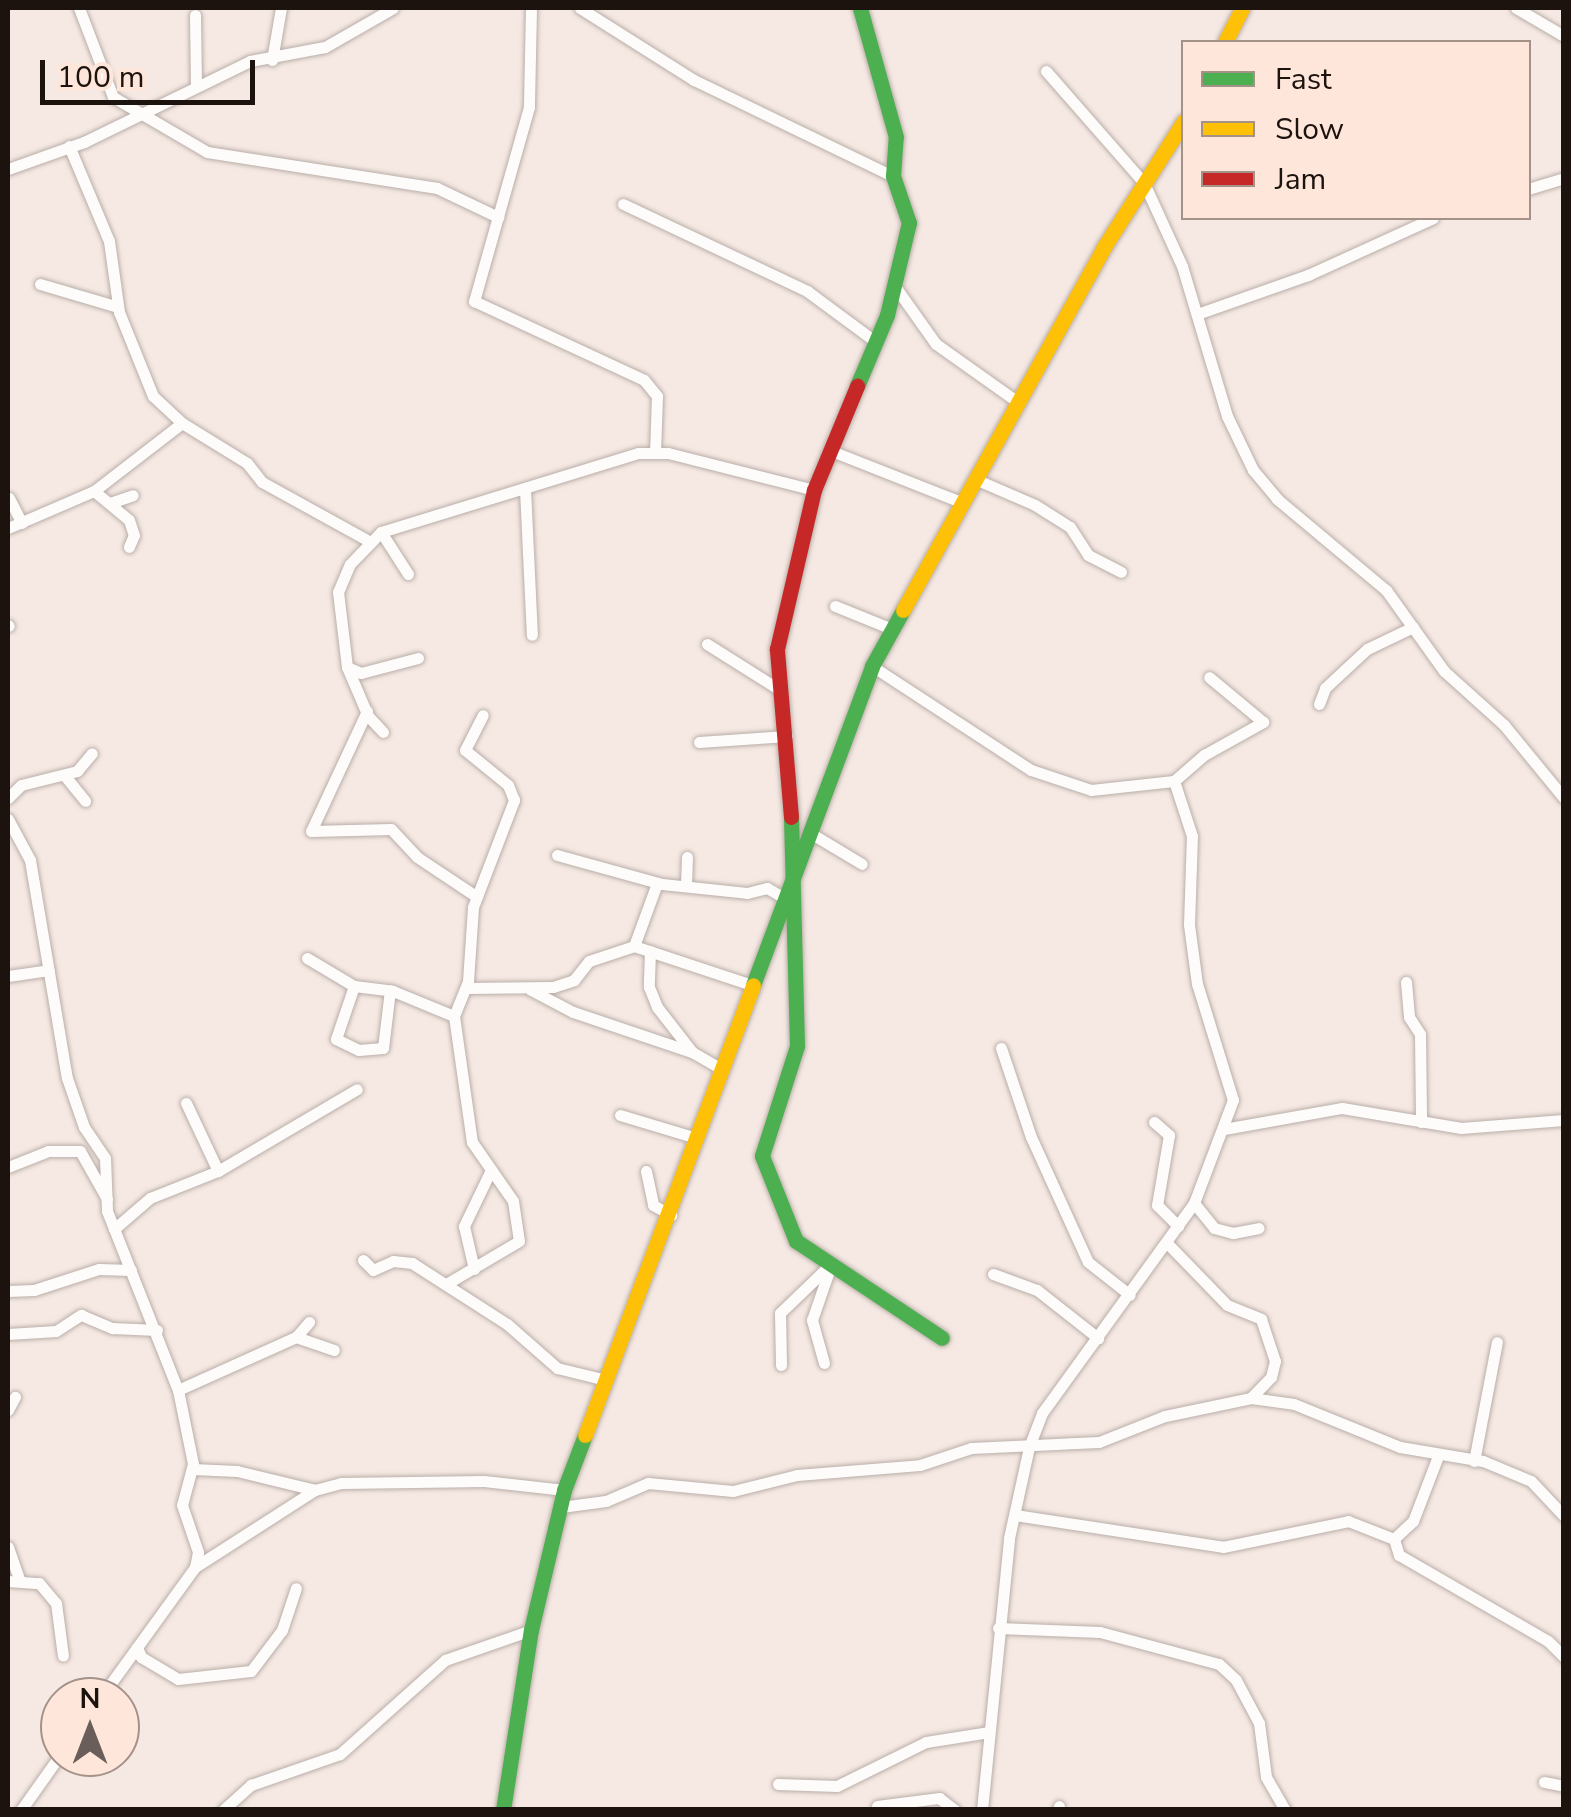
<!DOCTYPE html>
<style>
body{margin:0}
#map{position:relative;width:1571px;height:1817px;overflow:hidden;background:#f6e9e3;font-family:"Nunito Sans",sans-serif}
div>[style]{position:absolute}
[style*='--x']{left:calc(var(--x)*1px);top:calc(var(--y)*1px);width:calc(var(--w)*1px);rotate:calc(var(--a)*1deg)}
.roads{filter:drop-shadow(0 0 2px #b9aea9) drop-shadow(0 0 2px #b9aea9)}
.street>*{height:11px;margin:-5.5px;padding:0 5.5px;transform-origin:5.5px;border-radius:5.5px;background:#fefcfb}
.fast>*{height:15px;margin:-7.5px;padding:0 7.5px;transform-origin:7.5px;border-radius:7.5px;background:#4caf50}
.slow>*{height:15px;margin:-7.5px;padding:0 7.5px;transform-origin:7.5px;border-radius:7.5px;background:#ffc107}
.jam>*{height:15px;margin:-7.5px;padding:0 7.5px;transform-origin:7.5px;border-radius:7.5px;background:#c62828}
span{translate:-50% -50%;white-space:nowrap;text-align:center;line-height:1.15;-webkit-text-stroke:8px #fee6db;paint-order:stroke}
.frame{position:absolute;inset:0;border:10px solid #1d130e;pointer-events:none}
.legend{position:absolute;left:1181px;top:40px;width:350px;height:180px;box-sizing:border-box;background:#fee6db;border:2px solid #a49289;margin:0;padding:12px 18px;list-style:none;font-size:30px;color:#1d130e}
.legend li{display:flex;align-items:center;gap:20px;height:50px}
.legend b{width:50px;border:2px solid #a49289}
.north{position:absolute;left:40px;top:1677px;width:100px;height:100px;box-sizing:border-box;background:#fee6db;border:2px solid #a49289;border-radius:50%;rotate:0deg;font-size:28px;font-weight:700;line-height:40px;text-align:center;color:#1d130e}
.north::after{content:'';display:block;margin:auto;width:35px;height:45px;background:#695e59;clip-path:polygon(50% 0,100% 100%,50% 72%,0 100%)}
.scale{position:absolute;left:40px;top:60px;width:215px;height:45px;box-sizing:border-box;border:5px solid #1d130e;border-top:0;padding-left:12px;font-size:30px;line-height:35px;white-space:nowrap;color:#1d130e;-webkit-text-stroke:8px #fee6db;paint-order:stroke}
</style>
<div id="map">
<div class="roads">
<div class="street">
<div style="--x:79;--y:8;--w:95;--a:69.1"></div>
<div style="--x:113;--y:97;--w:109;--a:30.3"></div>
<div style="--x:207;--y:152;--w:233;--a:8.9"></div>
<div style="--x:437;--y:188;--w:68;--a:25.4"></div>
<div style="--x:531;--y:8;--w:99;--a:91.2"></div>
<div style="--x:529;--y:107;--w:202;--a:105.8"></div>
<div style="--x:474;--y:301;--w:187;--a:24.9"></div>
<div style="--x:644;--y:380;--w:21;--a:51"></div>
<div style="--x:657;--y:396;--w:57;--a:92"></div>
<div style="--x:580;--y:8;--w:135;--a:32.3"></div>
<div style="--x:694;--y:80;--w:221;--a:25.8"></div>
<div style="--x:1516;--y:8;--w:56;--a:30.3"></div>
<div style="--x:195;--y:15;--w:69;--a:89.2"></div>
<div style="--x:272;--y:60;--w:53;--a:-80.2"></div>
<div style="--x:1046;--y:71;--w:149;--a:48.8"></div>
<div style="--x:1144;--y:183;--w:91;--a:65.4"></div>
<div style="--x:1182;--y:266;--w:157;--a:73.3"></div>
<div style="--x:1227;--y:416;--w:60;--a:64.3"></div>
<div style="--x:1253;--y:470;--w:38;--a:50"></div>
<div style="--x:1277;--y:499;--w:142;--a:39.9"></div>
<div style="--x:1386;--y:590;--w:100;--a:54.4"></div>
<div style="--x:1444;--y:671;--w:81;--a:42"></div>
<div style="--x:1504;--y:725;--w:94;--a:50.6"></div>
<div style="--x:69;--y:146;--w:103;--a:67.2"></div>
<div style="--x:109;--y:241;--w:72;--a:82"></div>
<div style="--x:119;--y:312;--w:91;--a:68"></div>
<div style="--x:153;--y:396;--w:40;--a:43"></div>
<div style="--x:182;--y:423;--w:76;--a:31.6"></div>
<div style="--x:247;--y:463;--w:24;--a:52"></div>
<div style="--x:262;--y:482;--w:122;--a:28.9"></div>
<div style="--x:8;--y:169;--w:81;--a:-19.6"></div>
<div style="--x:84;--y:142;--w:185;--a:-26"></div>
<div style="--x:250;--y:61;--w:76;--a:-10.6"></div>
<div style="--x:325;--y:47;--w:78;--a:-29.8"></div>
<div style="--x:1528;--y:189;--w:38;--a:-17"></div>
<div style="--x:623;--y:204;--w:204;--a:25.3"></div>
<div style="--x:807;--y:291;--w:86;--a:36.5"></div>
<div style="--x:40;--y:284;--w:81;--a:16.4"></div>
<div style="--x:894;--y:285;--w:72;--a:54.6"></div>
<div style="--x:936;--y:344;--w:102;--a:35.4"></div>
<div style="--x:1197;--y:314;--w:118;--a:-19.4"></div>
<div style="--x:1308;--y:275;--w:137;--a:-24.5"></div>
<div style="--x:829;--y:450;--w:142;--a:21.5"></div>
<div style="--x:975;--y:479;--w:65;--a:23.4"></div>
<div style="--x:1035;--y:505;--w:41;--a:32.2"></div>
<div style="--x:1070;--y:527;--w:33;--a:57"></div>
<div style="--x:1088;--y:555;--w:37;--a:27"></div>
<div style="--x:525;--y:489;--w:146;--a:87.3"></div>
<div style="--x:94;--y:491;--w:45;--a:39.6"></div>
<div style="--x:129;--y:520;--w:16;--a:72"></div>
<div style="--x:134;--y:535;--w:13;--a:113"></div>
<div style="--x:9;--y:498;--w:28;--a:63"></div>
<div style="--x:110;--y:503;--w:24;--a:-19"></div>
<div style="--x:8;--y:528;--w:94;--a:-23.3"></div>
<div style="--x:94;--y:491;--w:111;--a:-37.7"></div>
<div style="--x:381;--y:532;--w:50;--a:57.3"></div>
<div style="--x:835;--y:606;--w:61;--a:22"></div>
<div style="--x:8;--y:625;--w:1;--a:45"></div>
<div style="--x:707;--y:644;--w:86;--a:32.2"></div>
<div style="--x:418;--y:658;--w:59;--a:165.3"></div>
<div style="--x:361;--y:673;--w:15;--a:-157"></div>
<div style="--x:347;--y:667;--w:76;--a:-96.8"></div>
<div style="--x:338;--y:592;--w:30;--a:-67"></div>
<div style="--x:350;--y:564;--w:45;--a:-45.9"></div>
<div style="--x:381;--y:532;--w:269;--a:-17.1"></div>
<div style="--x:638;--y:453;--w:30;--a:0"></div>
<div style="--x:668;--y:453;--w:151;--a:14.2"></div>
<div style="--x:872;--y:666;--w:190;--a:33.2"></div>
<div style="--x:1031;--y:770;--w:63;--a:18.4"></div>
<div style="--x:1091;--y:790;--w:83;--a:-6.2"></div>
<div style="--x:1174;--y:781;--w:40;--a:-41"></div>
<div style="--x:1204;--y:755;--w:68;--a:-29.2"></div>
<div style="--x:1263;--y:722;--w:70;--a:-140.2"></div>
<div style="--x:347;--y:667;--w:53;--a:66.8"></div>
<div style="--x:368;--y:716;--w:22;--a:47"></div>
<div style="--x:1319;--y:704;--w:17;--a:-69"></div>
<div style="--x:1325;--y:688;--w:57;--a:-42.9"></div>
<div style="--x:1367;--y:649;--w:51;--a:-25.6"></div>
<div style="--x:367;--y:711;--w:132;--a:115"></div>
<div style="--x:311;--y:831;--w:80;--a:-1.4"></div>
<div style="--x:391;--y:829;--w:38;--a:47"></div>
<div style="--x:417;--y:857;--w:72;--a:33.7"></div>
<div style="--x:699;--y:742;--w:88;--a:-3.9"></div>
<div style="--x:65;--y:776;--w:32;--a:51"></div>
<div style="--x:8;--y:798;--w:18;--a:-45"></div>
<div style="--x:21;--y:785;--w:58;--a:-14"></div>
<div style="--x:77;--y:771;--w:23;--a:-50"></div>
<div style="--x:8;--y:819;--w:47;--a:61.8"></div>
<div style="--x:30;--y:860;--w:221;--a:80.4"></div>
<div style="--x:67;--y:1078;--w:52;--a:70.9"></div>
<div style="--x:84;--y:1127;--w:37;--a:56"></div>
<div style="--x:105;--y:1158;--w:53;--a:87.8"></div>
<div style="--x:107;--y:1211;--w:193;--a:68.4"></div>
<div style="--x:178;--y:1390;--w:76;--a:78.5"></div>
<div style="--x:193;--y:1464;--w:42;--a:105"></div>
<div style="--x:182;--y:1505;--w:50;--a:71.2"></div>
<div style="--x:198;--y:1552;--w:15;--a:101"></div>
<div style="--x:812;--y:834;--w:58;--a:31"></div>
<div style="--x:557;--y:855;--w:109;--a:15.4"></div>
<div style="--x:662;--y:884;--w:85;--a:6"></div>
<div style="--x:747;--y:893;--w:21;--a:-14"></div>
<div style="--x:767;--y:888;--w:24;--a:30"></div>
<div style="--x:686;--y:885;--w:28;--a:-88"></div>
<div style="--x:634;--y:946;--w:67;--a:-69.9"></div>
<div style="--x:650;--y:951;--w:36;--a:92"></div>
<div style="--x:649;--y:987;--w:22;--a:68"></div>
<div style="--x:657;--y:1007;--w:57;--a:52.1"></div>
<div style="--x:692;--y:1052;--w:32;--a:30"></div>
<div style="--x:307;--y:958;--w:55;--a:30.8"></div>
<div style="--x:354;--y:986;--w:39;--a:7"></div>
<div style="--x:393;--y:991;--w:66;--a:22.3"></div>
<div style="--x:454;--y:1016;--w:127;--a:81.9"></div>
<div style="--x:472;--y:1142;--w:72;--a:55.2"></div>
<div style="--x:513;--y:1201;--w:40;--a:81.5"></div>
<div style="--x:519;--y:1241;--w:85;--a:149.5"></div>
<div style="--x:8;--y:976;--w:41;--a:-8.3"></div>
<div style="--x:1406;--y:982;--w:35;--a:85"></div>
<div style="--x:1409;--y:1017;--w:20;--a:57"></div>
<div style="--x:1420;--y:1034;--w:88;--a:89.3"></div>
<div style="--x:354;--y:986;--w:56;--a:108.8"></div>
<div style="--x:336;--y:1039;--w:25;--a:26"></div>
<div style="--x:359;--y:1050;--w:24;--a:-5"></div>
<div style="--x:383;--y:1048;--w:58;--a:-83.1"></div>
<div style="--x:466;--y:988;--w:87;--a:-0.7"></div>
<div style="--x:553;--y:987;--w:22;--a:-18"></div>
<div style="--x:574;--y:980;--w:24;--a:-52"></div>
<div style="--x:589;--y:961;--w:47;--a:-18.4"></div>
<div style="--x:634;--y:946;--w:124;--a:18.3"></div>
<div style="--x:531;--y:990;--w:47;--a:27.6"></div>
<div style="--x:573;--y:1012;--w:126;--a:18.6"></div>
<div style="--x:454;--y:1016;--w:38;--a:-68"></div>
<div style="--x:468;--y:981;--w:74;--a:-86.1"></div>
<div style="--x:473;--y:907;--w:115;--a:-69"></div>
<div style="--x:514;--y:800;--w:16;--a:-112"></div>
<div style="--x:508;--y:785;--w:55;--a:-140.9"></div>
<div style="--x:465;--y:750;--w:39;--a:-63"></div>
<div style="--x:1001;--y:1048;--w:94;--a:71.4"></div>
<div style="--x:1031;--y:1137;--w:137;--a:65.5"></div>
<div style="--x:1088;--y:1262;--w:53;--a:38.2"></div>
<div style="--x:186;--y:1103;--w:75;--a:64.8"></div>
<div style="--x:620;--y:1115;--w:79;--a:16.8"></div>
<div style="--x:1154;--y:1122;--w:20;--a:41"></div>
<div style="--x:1169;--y:1135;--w:71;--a:99.7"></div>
<div style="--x:1157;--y:1205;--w:30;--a:45"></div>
<div style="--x:1224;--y:1129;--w:120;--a:-10.1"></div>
<div style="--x:1342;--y:1108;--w:121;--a:9.5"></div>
<div style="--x:1461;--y:1128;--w:103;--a:-4.4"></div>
<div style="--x:8;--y:1167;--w:43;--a:-21.8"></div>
<div style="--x:48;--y:1151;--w:32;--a:0"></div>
<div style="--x:80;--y:1151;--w:55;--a:60.6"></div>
<div style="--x:646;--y:1171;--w:35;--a:78"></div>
<div style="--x:653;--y:1205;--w:21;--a:29"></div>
<div style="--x:1194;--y:1203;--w:32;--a:51"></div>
<div style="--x:1214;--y:1228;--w:20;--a:15"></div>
<div style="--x:1233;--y:1233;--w:26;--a:-11"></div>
<div style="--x:114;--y:1229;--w:48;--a:-40.7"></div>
<div style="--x:150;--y:1198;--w:73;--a:-21.7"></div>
<div style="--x:218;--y:1171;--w:161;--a:-30.5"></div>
<div style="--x:1167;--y:1243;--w:86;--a:45.9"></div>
<div style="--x:1227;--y:1305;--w:37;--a:22"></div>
<div style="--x:1261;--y:1319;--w:44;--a:71.6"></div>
<div style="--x:1275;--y:1361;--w:16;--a:104"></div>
<div style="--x:1271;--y:1377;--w:29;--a:134"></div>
<div style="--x:363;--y:1260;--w:14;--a:45"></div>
<div style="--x:373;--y:1270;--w:22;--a:-24"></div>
<div style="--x:393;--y:1261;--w:19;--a:6"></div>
<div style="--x:412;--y:1263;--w:113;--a:32.7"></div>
<div style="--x:507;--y:1324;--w:67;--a:41.3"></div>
<div style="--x:557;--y:1368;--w:50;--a:13.8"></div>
<div style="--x:474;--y:1269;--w:44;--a:-103.1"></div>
<div style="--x:464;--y:1226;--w:60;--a:-64.3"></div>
<div style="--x:993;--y:1274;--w:47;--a:20"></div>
<div style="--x:1037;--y:1290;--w:78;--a:38.2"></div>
<div style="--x:8;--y:1291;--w:26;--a:-2"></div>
<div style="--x:34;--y:1290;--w:68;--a:-17.9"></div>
<div style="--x:99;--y:1269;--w:32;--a:2"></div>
<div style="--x:8;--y:1334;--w:48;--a:-3.6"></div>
<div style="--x:56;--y:1331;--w:30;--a:-33"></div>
<div style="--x:81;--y:1315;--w:34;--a:23"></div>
<div style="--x:112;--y:1328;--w:45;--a:2.5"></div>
<div style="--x:296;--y:1337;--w:40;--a:18.9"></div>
<div style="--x:824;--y:1363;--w:45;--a:-105.6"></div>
<div style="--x:812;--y:1320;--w:55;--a:-70.9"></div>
<div style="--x:781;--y:1365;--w:52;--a:-91.1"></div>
<div style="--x:780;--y:1313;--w:71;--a:-43.9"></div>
<div style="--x:178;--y:1390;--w:129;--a:-24.2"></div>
<div style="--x:296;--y:1337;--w:20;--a:-49"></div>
<div style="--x:8;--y:1410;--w:15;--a:-62"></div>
<div style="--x:1438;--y:1456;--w:70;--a:111"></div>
<div style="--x:1413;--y:1521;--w:26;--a:137"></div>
<div style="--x:1394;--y:1539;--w:17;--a:73"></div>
<div style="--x:1399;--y:1555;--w:172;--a:30"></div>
<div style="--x:1548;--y:1641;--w:23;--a:45"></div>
<div style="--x:1474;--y:1461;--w:121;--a:-79.1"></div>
<div style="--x:193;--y:1469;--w:44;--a:2.6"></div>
<div style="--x:237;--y:1471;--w:80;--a:13.7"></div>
<div style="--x:561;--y:1507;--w:45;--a:-7.6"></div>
<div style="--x:606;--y:1501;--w:46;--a:-23.2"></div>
<div style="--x:648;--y:1483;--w:85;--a:5.4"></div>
<div style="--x:733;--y:1491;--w:66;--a:-14"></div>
<div style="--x:797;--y:1475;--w:123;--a:-4.6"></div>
<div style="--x:920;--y:1465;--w:54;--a:-18.4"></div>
<div style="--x:971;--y:1448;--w:128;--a:-2.7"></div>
<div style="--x:1099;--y:1442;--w:71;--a:-21.5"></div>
<div style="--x:1165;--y:1416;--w:88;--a:-11.8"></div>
<div style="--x:1251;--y:1398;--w:43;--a:7.9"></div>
<div style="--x:1294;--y:1404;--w:114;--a:22.1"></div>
<div style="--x:1400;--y:1447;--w:84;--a:9.6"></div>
<div style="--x:1483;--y:1461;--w:52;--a:22.6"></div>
<div style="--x:1531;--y:1481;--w:48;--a:46.7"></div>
<div style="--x:1015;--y:1515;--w:210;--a:8.7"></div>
<div style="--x:1223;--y:1547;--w:128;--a:-11.7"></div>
<div style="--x:1348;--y:1521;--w:49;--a:21.4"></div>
<div style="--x:8;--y:1547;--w:34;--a:71"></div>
<div style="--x:8;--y:1581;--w:31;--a:4"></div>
<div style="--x:39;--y:1583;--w:26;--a:50"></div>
<div style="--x:56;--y:1603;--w:53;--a:82.5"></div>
<div style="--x:998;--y:1628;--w:102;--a:2.2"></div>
<div style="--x:1100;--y:1632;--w:123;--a:15.1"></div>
<div style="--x:1219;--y:1664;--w:23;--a:43"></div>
<div style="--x:1236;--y:1680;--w:49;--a:61.9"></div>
<div style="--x:1259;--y:1723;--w:54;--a:82.6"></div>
<div style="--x:1266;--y:1777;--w:38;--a:60"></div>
<div style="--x:137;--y:1647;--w:11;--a:68"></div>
<div style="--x:141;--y:1657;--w:43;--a:30.7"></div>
<div style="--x:178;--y:1679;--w:73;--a:-6.3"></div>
<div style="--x:251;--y:1671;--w:51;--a:-52.9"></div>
<div style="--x:282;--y:1630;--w:44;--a:-71.6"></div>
<div style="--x:101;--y:1697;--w:160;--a:-54.1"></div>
<div style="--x:195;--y:1567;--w:143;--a:-32.7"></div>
<div style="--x:315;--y:1490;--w:27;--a:-15"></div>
<div style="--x:341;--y:1483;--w:143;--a:-0.8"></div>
<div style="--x:484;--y:1481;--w:81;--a:6.4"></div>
<div style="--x:1544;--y:1782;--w:20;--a:11"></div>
<div style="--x:778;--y:1784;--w:59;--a:1.9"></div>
<div style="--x:837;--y:1786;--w:99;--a:-26.3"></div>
<div style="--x:926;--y:1742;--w:64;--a:-9"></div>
<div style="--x:877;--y:1806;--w:63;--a:-7.4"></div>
<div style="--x:939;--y:1798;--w:20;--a:37"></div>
<div style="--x:21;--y:1810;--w:67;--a:-54.7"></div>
<div style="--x:223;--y:1810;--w:38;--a:-42"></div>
<div style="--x:251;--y:1785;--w:94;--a:-19.2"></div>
<div style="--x:340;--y:1754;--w:141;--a:-41.8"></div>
<div style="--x:445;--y:1660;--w:91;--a:-19.2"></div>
<div style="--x:982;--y:1810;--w:273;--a:-84.3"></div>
<div style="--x:1009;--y:1538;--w:93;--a:-77.6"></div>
<div style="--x:1029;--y:1447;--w:36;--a:-69"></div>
<div style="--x:1042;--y:1413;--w:259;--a:-54.1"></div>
<div style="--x:1194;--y:1203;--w:110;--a:-69.3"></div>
<div style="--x:1233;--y:1100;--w:121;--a:-107.2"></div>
<div style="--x:1197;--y:984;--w:60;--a:-97.7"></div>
<div style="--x:1189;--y:925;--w:89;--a:-88.1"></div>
<div style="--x:1192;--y:836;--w:58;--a:-108.1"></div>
<div style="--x:1058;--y:1810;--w:4;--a:-76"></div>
</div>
<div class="fast">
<div style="--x:857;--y:386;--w:77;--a:-67.1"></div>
<div style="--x:887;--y:315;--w:95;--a:-76.6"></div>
<div style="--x:909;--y:223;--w:50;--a:-108.8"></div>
<div style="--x:893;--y:176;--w:39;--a:-86"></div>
<div style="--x:896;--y:137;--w:134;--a:-105.6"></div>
<div style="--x:791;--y:817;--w:229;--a:88.5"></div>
<div style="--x:797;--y:1046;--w:115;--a:107.7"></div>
<div style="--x:762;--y:1156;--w:92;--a:68.2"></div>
<div style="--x:796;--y:1241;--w:175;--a:33.6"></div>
<div style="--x:753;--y:985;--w:340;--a:-69.5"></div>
<div style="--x:872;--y:666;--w:64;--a:-61"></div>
<div style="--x:503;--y:1810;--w:182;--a:-81.2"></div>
<div style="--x:531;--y:1630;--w:144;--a:-76.7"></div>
<div style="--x:564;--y:1490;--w:59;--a:-69.1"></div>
</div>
<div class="slow">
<div style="--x:1225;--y:42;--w:38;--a:-63"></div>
<div style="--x:903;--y:610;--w:415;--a:-61"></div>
<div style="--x:1104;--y:247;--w:149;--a:-57.6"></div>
<div style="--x:585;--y:1435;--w:480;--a:-69.5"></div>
</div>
<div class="jam">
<div style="--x:791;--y:817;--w:169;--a:-94.8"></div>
<div style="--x:777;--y:649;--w:163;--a:-76.9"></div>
<div style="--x:814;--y:490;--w:113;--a:-67.5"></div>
</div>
</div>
<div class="frame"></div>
<ul class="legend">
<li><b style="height:12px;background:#4caf50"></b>Fast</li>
<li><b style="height:12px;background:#ffc107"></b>Slow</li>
<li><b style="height:12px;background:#c62828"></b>Jam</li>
</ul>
<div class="north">N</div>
<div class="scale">100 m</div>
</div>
